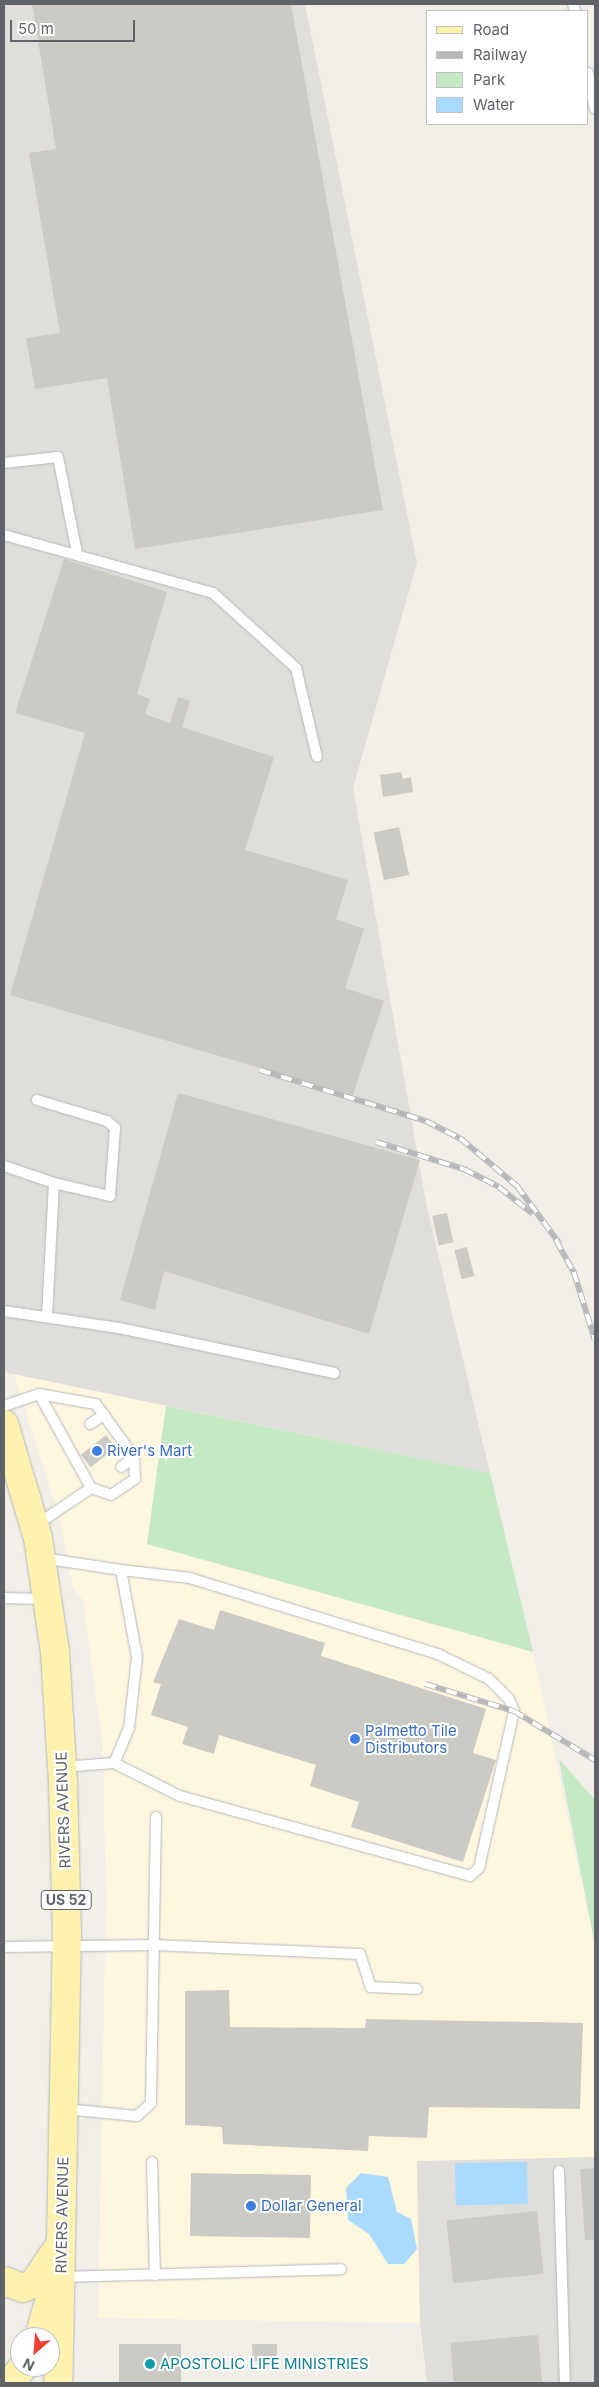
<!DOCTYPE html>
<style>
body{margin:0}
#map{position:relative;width:599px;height:2387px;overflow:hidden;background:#f1efe8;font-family:Inter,sans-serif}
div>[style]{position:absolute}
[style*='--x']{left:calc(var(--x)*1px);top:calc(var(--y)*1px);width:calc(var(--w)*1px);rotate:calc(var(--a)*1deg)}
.commercial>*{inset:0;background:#fef7e0}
.industrial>*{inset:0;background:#e0deda}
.green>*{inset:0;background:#c5e8c5}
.water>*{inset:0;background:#aadaff;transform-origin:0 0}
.building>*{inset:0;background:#cccac5;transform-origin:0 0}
.roads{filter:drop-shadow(0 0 1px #b5b8bc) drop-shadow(0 0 1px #b5b8bc)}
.lane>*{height:10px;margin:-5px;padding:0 5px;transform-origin:5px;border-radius:5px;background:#fff}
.primary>*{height:28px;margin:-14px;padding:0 14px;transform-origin:14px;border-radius:14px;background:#fff2af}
.rail>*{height:5.5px;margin-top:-2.75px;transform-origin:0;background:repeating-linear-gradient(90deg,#fff 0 11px,#b6b7b8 0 22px);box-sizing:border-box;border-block:1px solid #b6b7b8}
.dots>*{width:14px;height:14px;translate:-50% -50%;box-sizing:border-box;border:2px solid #fff;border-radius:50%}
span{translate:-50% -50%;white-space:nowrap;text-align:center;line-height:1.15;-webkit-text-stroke:4px #fff;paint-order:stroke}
.shield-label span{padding:1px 4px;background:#fff;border:1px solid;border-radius:4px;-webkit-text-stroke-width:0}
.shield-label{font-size:14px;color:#5f6368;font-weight:700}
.shop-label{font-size:15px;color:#366cbe}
.left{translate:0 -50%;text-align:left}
.street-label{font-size:15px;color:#5f6368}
.culture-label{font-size:15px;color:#0d838f}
.frame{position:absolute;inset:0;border:5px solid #5f6368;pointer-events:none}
.legend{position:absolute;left:426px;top:10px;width:162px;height:115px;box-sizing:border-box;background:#fff;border:1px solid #bfc1c3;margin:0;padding:6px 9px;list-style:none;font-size:15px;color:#5f6368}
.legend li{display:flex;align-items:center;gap:10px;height:25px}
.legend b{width:25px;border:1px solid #bfc1c3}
.north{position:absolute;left:10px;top:2327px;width:50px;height:50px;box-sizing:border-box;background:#fff;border:1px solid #bfc1c3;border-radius:50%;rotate:207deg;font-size:14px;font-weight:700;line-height:20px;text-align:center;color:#5f6368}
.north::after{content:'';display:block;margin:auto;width:18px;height:22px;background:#ea4335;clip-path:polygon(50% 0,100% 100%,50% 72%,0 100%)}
.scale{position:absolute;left:10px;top:20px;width:125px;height:22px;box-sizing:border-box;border:2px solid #5f6368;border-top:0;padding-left:6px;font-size:15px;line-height:18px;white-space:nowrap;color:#5f6368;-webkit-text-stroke:4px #fff;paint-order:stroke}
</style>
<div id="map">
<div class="commercial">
<div style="clip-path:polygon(14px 1374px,166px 1406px,147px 1544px,533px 1652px,595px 1946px,595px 2157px,417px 2162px,420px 2323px,98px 2318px,106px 1900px,103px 1749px,83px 1600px,73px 1587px,60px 1520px)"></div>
</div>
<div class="industrial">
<div style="clip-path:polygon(4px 4px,305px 4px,417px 563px,353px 788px,427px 1208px,490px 1473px,4px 1372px)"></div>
<div style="clip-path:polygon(595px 2157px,595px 2383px,427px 2383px,420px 2323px,417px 2161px)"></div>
</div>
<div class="green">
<div style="clip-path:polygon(166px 1406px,490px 1473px,533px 1652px,147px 1544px)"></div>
<div style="clip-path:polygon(559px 1759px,595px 1800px,595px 1946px)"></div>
</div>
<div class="water">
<div style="left:527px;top:2162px;width:42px;height:72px;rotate:89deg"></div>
<div style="clip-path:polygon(361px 2173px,388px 2177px,397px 2212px,411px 2219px,417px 2249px,404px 2264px,388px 2264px,369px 2234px,348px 2220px,346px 2188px)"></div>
</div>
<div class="building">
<div style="clip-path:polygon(32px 4px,291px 4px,383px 510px,135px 549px,107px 378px,35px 389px,26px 338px,60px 333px,29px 153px,56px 149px)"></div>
<div style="clip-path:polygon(64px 559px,167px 592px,137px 694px,150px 699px,145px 714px,170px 723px,178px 697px,190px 701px,182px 727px,274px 757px,245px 850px,348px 880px,336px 919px,364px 929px,345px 988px,384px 1001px,353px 1095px,10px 995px,85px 733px,15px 713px)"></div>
<div style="clip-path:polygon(401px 772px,403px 779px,411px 777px,413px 792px,383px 797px,380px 775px)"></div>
<div style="left:399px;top:827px;width:49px;height:26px;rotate:78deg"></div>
<div style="clip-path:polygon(178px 1093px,420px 1160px,369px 1334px,164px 1271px,155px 1310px,120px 1300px)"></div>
<div style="left:447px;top:1213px;width:30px;height:15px;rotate:78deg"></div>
<div style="left:467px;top:1247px;width:30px;height:13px;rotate:76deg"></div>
<div style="left:106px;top:1435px;width:16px;height:32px;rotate:52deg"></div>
<div style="clip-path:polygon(220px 1610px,325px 1643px,321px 1656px,486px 1709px,473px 1753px,496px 1760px,463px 1862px,351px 1827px,359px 1802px,310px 1786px,316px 1765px,219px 1735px,214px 1754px,182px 1744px,188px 1727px,151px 1715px,161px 1684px,153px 1682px,179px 1619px,214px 1630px)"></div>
<div style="clip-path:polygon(229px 1990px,230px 2027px,365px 2028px,366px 2019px,583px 2023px,580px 2109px,429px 2107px,427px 2138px,369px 2136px,368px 2151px,223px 2144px,222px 2127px,185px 2125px,185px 1991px)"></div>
<div style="clip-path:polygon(595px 2168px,595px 2240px,585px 2240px,580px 2169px)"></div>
<div style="left:191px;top:2173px;width:120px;height:63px;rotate:1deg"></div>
<div style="left:537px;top:2211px;width:63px;height:91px;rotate:84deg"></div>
<div style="left:538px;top:2335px;width:48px;height:88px;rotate:85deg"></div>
<div style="left:119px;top:2344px;width:62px;height:39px"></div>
<div style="clip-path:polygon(252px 2344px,277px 2344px,277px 2363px,253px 2361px)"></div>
</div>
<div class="roads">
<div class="lane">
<div style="--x:573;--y:4;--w:7;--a:74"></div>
<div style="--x:588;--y:73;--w:36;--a:79"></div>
<div style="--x:4;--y:463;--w:54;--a:-6.3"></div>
<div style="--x:58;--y:457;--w:98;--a:78.8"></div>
<div style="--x:4;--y:535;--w:217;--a:15.5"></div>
<div style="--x:213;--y:593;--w:112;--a:42.1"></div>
<div style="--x:296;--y:668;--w:91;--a:76.7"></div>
<div style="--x:37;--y:1100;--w:73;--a:16.7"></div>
<div style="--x:107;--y:1121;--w:11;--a:41"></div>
<div style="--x:115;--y:1128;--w:68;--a:94.2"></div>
<div style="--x:110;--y:1196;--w:57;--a:-166.9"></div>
<div style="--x:4;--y:1166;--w:53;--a:18.8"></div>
<div style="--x:54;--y:1183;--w:134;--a:93"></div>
<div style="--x:4;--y:1311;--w:116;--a:8.4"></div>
<div style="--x:119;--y:1328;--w:220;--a:11.8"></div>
<div style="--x:39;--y:1394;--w:58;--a:10"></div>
<div style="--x:96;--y:1404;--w:65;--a:54.4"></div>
<div style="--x:134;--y:1457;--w:16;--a:142"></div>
<div style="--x:4;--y:1406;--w:37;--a:-19"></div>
<div style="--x:39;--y:1394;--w:107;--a:61"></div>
<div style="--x:91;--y:1488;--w:66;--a:146.1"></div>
<div style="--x:90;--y:1424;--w:17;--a:-33"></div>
<div style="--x:91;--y:1488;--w:21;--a:19"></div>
<div style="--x:111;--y:1495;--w:29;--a:-34"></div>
<div style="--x:135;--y:1479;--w:22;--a:-93"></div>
<div style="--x:42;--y:1558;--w:80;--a:8.6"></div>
<div style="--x:121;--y:1570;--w:88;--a:79.6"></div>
<div style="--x:137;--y:1657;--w:71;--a:96.4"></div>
<div style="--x:129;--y:1728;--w:38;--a:113"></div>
<div style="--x:114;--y:1763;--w:52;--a:175.6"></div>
<div style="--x:4;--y:1598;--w:42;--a:1.4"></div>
<div style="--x:114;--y:1763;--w:74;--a:26.6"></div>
<div style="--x:180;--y:1796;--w:301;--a:15.4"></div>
<div style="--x:470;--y:1876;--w:12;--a:-42"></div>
<div style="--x:479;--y:1868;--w:161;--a:-77.4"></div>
<div style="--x:514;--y:1711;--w:13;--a:-113"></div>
<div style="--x:509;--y:1699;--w:28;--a:-135"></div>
<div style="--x:489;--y:1679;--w:57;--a:-153.9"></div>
<div style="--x:438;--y:1654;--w:259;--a:-163"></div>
<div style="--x:190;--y:1578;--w:69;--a:-173.4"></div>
<div style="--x:4;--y:1947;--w:150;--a:-0.8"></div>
<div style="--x:154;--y:1945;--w:206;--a:2.5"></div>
<div style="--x:360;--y:1954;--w:35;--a:72"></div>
<div style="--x:371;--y:1987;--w:46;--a:2.5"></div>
<div style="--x:65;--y:2109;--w:72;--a:5.6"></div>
<div style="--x:137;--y:2116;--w:19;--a:-43"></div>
<div style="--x:151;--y:2103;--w:286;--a:-89"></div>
<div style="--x:152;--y:2162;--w:113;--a:88.5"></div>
<div style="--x:559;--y:2171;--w:212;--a:88.4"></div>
<div style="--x:62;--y:2277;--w:279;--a:-1.6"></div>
</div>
<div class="primary">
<div style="--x:4;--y:1424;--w:119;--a:73.4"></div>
<div style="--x:38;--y:1538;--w:115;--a:81.5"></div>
<div style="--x:55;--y:1652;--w:131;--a:86.5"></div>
<div style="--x:63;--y:1783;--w:148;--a:88.5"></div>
<div style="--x:67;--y:1931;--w:452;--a:91.1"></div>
<div style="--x:4;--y:2281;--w:20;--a:20"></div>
<div style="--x:23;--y:2288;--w:12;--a:-24"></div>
<div style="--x:34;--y:2283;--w:48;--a:-56"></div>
<div style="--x:39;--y:2337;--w:44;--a:-74.1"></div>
<div style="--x:10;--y:2383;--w:21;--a:-51"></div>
</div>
</div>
<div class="rail">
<div style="--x:260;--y:1070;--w:174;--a:17.1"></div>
<div style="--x:426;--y:1121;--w:38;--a:27"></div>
<div style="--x:460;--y:1138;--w:75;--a:40.1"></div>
<div style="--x:517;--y:1186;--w:72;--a:53.4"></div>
<div style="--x:376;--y:1142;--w:92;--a:17.1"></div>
<div style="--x:464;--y:1169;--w:39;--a:27"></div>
<div style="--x:499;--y:1187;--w:43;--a:38.5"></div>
<div style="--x:556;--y:1240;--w:37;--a:61"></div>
<div style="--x:574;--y:1272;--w:71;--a:72.8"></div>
<div style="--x:425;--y:1684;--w:93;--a:16.9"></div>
<div style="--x:514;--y:1711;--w:95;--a:31.2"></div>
</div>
<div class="dots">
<div style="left:97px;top:1451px;background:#3f7fe0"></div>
<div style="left:355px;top:1739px;background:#3f7fe0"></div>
<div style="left:251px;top:2206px;background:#3f7fe0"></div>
<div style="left:150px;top:2364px;background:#0f9aa8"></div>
</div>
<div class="shield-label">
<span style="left:66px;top:1900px">US 52</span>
</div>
<div class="shop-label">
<span class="left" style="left:107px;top:1451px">River's Mart</span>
<span class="left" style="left:365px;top:1739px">Palmetto Tile<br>Distributors</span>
<span class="left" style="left:261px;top:2206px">Dollar General</span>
</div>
<div class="street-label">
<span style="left:63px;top:1810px;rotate:-92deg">RIVERS AVENUE</span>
<span style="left:62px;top:2215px;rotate:-89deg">RIVERS AVENUE</span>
</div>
<div class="culture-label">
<span class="left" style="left:160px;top:2364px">APOSTOLIC LIFE MINISTRIES</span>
</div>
<div class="frame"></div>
<ul class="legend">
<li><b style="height:6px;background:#fff2af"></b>Road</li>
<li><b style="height:6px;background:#b6b7b8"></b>Railway</li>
<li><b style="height:14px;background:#c5e8c5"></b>Park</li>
<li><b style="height:14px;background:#aadaff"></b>Water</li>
</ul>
<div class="north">N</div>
<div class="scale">50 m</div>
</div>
